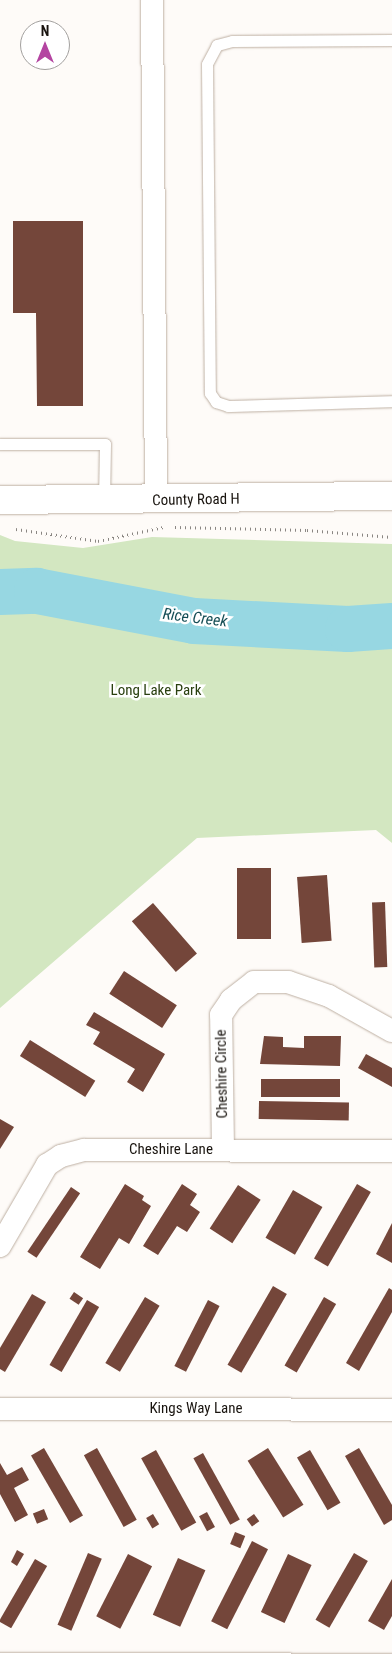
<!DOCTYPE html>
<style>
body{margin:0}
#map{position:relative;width:392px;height:1670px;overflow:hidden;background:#fefbf8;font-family:"Roboto Condensed",sans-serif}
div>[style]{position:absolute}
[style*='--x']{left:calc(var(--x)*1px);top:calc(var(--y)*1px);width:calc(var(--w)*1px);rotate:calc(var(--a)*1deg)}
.green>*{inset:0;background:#d3e7c1}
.river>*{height:46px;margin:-23px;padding:0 23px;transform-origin:23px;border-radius:23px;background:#97d7e2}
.building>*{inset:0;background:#74463a;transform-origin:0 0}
.path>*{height:3px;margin-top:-1.5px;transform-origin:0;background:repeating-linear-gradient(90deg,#8a8682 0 1px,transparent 0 5px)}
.roads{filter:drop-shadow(0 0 1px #beb0a3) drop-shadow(0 0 1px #beb0a3)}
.lane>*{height:11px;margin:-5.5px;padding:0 5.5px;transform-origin:5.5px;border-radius:5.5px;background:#fff}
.street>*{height:22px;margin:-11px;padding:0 11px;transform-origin:11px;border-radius:11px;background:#fff}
.secondary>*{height:28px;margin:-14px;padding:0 14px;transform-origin:14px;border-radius:14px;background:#fff}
span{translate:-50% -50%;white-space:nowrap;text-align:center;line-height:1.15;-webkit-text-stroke:5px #fff;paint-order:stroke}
.street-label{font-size:15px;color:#19140f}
.park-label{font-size:15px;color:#293f0f}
.water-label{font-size:16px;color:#164e56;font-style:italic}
.north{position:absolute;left:20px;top:20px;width:50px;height:50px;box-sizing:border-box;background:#fff;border:1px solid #a3a19f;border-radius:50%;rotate:0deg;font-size:14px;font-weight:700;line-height:20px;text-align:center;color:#19140f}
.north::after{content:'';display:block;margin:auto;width:18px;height:22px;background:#b444a1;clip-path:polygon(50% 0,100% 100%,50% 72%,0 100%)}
</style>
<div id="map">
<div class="green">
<div style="clip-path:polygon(0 535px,15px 541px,83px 548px,152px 537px,392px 544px,392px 843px,376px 830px,197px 838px,0 1008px)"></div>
</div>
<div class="river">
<div style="--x:0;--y:592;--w:37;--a:-2"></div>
<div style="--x:37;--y:591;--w:160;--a:10.8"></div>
<div style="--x:194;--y:621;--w:154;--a:3"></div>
<div style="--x:348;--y:629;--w:44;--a:-3.9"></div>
</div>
<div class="building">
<div style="clip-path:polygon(13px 221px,83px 221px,83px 406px,37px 406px,36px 313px,13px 313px)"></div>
<div style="left:237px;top:868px;width:34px;height:71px"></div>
<div style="left:327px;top:875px;width:66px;height:30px;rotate:86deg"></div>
<div style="left:385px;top:902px;width:65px;height:13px;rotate:88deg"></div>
<div style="left:153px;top:903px;width:67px;height:28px;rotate:49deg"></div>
<div style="left:124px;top:971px;width:63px;height:27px;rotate:33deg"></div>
<div style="clip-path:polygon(94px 1012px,165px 1054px,143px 1092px,127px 1082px,135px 1069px,93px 1044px,100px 1032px,86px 1025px)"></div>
<div style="clip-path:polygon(264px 1036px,283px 1037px,283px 1047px,304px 1048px,304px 1036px,341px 1036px,340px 1066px,260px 1064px)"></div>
<div style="left:30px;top:1040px;width:77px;height:19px;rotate:32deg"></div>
<div style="clip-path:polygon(366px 1054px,392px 1068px,392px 1087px,358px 1068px)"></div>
<div style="left:261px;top:1079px;width:79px;height:18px"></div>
<div style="left:259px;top:1101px;width:90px;height:18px;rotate:1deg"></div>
<div style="clip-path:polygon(0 1119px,14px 1127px,0 1149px)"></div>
<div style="clip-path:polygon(125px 1184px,144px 1196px,142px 1200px,151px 1206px,129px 1244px,119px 1238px,100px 1269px,80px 1257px)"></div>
<div style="clip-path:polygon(182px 1184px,197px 1194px,190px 1205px,200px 1212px,187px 1232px,177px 1226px,158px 1255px,143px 1246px)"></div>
<div style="left:357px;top:1184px;width:16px;height:86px;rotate:30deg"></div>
<div style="left:238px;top:1185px;width:27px;height:52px;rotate:33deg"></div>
<div style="left:71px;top:1187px;width:11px;height:78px;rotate:34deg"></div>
<div style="left:293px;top:1190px;width:34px;height:55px;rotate:30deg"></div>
<div style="clip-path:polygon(392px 1223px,392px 1263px,376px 1254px)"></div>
<div style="left:273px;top:1286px;width:16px;height:91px;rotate:30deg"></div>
<div style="clip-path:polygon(389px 1288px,392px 1290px,392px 1312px,359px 1371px,346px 1363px)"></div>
<div style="left:74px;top:1292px;width:11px;height:8px;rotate:34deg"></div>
<div style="clip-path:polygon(32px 1294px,46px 1302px,5px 1372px,0 1369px,0 1348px)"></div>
<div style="left:145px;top:1297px;width:17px;height:77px;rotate:31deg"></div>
<div style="left:324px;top:1297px;width:14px;height:79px;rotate:30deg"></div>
<div style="left:87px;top:1300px;width:14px;height:75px;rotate:30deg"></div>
<div style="left:208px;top:1300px;width:13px;height:74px;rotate:27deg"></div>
<div style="left:44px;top:1448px;width:78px;height:15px;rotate:60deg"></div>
<div style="left:97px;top:1448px;width:82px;height:15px;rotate:61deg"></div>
<div style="left:268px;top:1448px;width:67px;height:24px;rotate:58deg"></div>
<div style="clip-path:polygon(359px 1448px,392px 1505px,392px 1520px,384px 1525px,345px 1456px)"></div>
<div style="left:156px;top:1450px;width:83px;height:17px;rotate:61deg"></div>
<div style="left:310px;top:1450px;width:61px;height:15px;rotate:60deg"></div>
<div style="left:203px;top:1453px;width:76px;height:11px;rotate:61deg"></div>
<div style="clip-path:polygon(0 1463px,7px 1475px,22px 1467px,29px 1480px,14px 1488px,28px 1515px,15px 1522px,0 1494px)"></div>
<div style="left:44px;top:1509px;width:11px;height:12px;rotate:68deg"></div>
<div style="left:207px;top:1512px;width:17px;height:9px;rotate:62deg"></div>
<div style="left:153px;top:1514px;width:12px;height:8px;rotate:59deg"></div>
<div style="left:254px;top:1514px;width:9px;height:9px;rotate:54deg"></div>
<div style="left:235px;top:1532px;width:11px;height:13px;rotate:22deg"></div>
<div style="left:252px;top:1541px;width:18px;height:90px;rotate:27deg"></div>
<div style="clip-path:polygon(17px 1550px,24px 1554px,17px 1566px,11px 1562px)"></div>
<div style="left:88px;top:1553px;width:15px;height:78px;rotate:23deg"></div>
<div style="left:354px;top:1553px;width:16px;height:77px;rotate:30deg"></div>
<div style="left:128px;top:1554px;width:27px;height:70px;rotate:27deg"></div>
<div style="left:288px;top:1554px;width:26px;height:64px;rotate:25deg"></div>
<div style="left:178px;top:1558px;width:30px;height:62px;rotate:24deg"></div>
<div style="left:35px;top:1559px;width:14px;height:72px;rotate:30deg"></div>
<div style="clip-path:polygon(392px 1579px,392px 1616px,384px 1630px,368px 1621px)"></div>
</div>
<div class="path">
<div style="--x:175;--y:527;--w:132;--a:1.3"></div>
<div style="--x:307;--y:530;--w:85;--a:4.7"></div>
<div style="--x:16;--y:529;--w:83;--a:8.3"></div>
<div style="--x:98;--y:541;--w:67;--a:-12"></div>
</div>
<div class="roads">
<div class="lane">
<div style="--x:392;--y:40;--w:160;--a:179.6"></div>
<div style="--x:232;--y:41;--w:16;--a:165"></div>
<div style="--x:217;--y:45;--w:21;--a:118"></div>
<div style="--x:207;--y:64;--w:329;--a:89.5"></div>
<div style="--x:210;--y:393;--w:11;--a:56"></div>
<div style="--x:216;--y:402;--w:13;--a:18"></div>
<div style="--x:228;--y:406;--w:164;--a:-1.7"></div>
<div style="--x:0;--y:444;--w:105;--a:0"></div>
<div style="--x:105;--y:444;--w:56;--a:91"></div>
</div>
<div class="street">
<div style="--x:152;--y:0;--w:500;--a:89.54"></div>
<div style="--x:223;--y:1150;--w:135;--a:-90.8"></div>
<div style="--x:221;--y:1015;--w:18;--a:-56"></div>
<div style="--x:231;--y:1000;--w:29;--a:-38"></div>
<div style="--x:254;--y:982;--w:34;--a:0"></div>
<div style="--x:288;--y:982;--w:43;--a:18.9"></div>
<div style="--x:329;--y:996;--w:72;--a:29.1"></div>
<div style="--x:0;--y:1246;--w:94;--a:-59.9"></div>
<div style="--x:47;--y:1165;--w:17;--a:-33"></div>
<div style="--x:61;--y:1156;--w:24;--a:-15"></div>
<div style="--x:84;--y:1150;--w:308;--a:0.2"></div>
<div style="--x:0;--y:1409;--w:392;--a:0.1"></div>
<div style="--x:0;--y:1664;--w:392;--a:0.1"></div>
</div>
<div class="secondary">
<div style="--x:0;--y:500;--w:392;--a:-0.6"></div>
</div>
</div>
<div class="street-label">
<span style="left:196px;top:500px;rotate:-1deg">County Road H</span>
<span style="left:222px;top:1074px;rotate:-91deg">Cheshire Circle</span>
<span style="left:171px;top:1150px">Cheshire Lane</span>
<span style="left:196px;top:1409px">Kings Way Lane</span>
</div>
<div class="park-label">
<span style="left:156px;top:691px">Long Lake Park</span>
</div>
<div class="water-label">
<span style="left:195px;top:618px;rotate:7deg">Rice Creek</span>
</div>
<div class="north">N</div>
</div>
